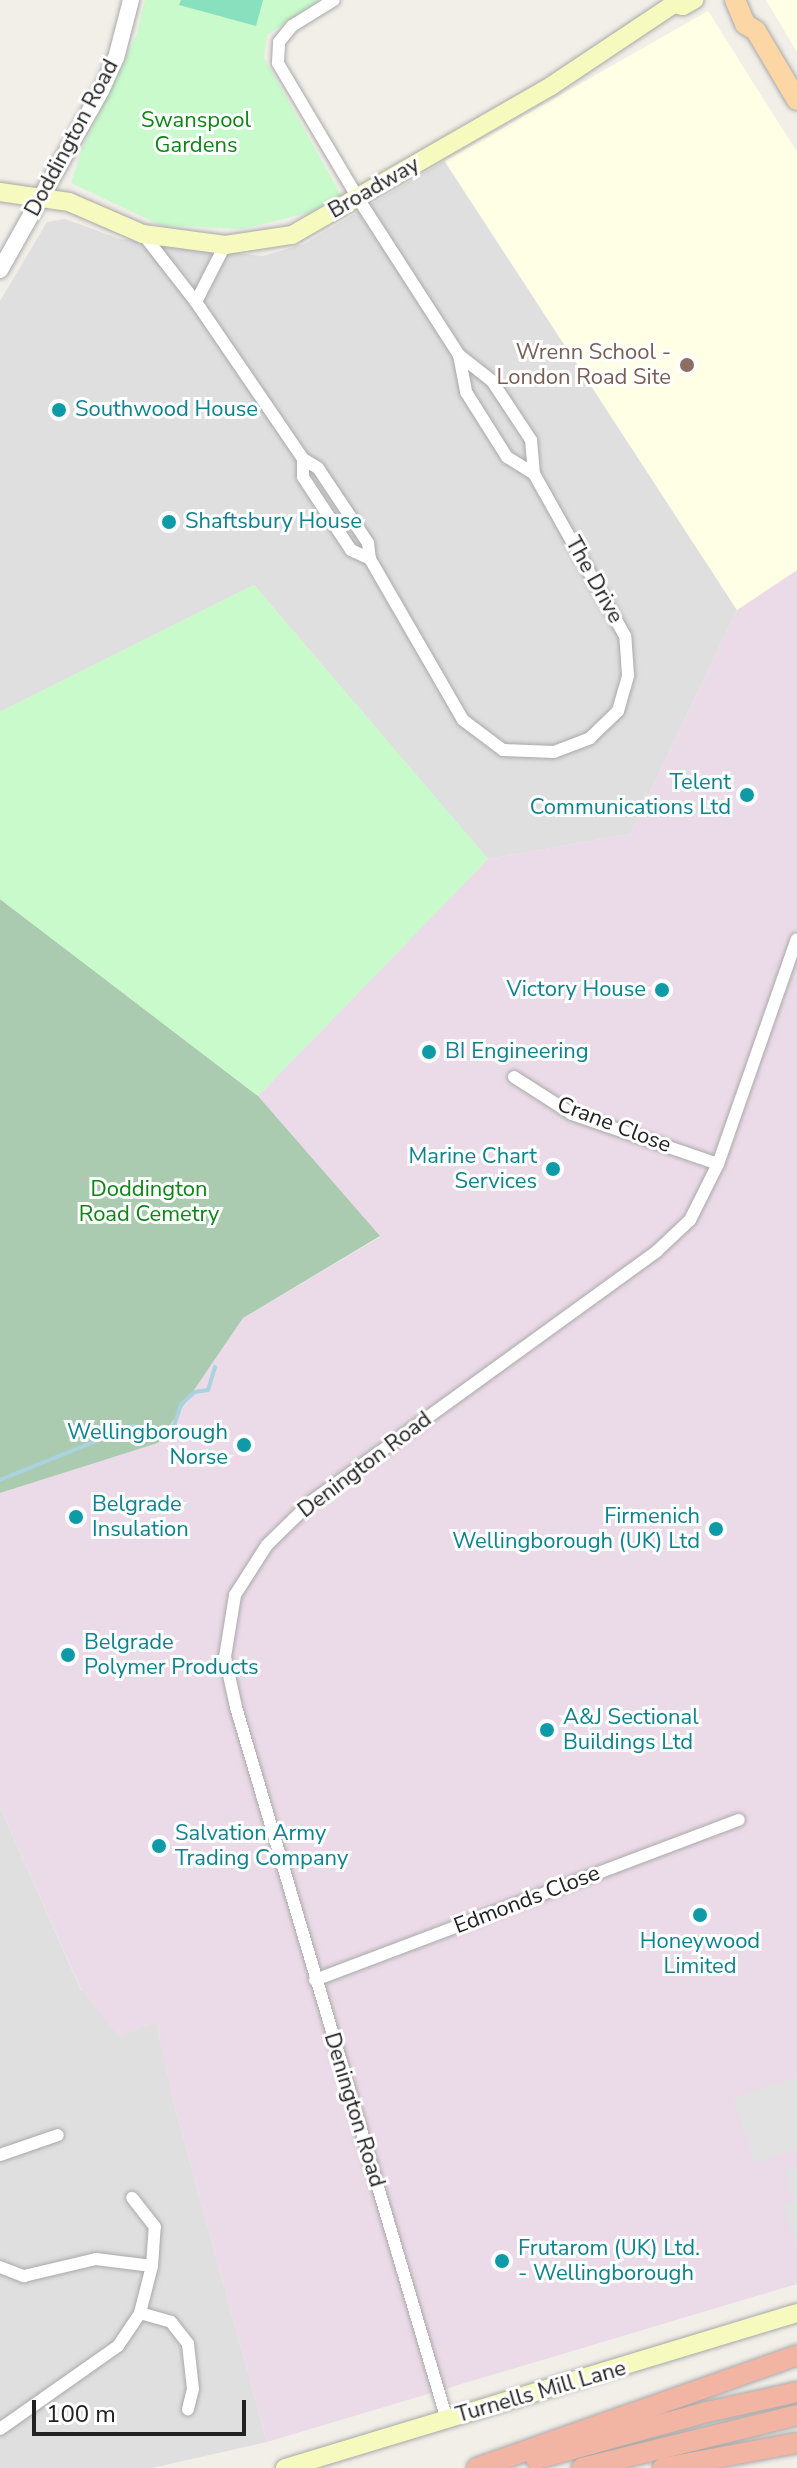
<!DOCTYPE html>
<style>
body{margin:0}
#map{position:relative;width:797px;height:2468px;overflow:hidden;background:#f2efe9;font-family:"Nunito Sans",sans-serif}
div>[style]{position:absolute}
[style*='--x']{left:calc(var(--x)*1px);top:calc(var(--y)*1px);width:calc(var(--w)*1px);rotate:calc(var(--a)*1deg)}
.residential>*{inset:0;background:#e0dfdf}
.industrial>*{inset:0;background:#ebdbe8}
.education>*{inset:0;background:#ffffe5}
.cemetery>*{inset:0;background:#aacbaf}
.park>*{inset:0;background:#c8facc}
.pitch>*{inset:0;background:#88e0be}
.parking>*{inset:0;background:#e2e2e2}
.stream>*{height:4px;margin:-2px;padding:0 2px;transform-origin:2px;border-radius:2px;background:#aad3df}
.roads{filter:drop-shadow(0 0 2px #a9a9a9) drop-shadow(0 0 2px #a9a9a9)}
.minor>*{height:12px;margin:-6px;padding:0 6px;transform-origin:6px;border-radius:6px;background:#fff}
.tertiary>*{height:16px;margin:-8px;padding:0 8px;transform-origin:8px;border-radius:8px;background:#fff}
.secondary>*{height:18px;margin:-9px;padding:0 9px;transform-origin:9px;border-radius:9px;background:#f7fabf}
.primary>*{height:20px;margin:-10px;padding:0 10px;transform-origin:10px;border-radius:10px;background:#fcd6a4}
.trunk>*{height:20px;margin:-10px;padding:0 10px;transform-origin:10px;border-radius:10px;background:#f2b4a3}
.dots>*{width:22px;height:22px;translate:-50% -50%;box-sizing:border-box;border:4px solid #fff;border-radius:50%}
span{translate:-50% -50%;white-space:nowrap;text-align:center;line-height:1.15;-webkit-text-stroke:6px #fff;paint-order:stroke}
.park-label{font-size:22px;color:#0c8416}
.street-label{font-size:22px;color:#222}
.education-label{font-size:22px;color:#785e54}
.right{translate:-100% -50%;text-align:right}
.culture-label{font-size:22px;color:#0d838f}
.left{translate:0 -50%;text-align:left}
.scale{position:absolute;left:32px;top:2400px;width:214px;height:36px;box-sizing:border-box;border:4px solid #222;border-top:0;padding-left:10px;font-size:24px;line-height:28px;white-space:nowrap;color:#222;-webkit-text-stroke:6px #fff;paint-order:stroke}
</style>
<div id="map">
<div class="residential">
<div style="clip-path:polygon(444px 161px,737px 610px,630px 834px,488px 859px,254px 585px,0 712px,0 301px,47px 222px,65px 219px,120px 239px,263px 256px,304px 244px)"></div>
<div style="clip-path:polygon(0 1807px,81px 1990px,156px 2021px,174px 2104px,267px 2442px,152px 2468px,0 2468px)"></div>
</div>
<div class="industrial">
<div style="clip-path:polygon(797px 570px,797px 2284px,267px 2442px,174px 2104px,156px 2022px,119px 2037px,81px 1989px,0 1807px,0 1493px,158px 1443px,243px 1318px,380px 1237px,258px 1096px,488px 859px,630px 834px,737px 610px)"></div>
</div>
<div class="education">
<div style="clip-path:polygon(766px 0,797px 0,797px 52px)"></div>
<div style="clip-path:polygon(708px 11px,797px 152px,797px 570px,737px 610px,445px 161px)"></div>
</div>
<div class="cemetery">
<div style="clip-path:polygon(0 899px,258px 1096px,380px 1236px,243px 1318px,158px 1443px,0 1493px)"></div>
</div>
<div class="park">
<div style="clip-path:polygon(145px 0,320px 0,267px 35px,264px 58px,341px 195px,311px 212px,243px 229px,160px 225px,71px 183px,82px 149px,137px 34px)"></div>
<div style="clip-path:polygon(254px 585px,488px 859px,258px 1096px,0 899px,0 712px)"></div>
</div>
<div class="pitch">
<div style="clip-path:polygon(181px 0,263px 0,256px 26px,179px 5px)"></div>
</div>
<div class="parking">
<div style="clip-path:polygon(797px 2078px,797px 2149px,755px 2163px,733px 2098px)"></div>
<div style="clip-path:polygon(797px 2167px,797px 2246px,783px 2204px,794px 2200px,784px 2171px)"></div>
</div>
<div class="stream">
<div style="--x:0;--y:1480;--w:144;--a:-22.1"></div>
<div style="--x:133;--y:1426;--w:20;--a:15"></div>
<div style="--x:152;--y:1431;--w:23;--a:-13"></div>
<div style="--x:174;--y:1426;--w:23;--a:-72"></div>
<div style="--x:181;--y:1404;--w:18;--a:-41"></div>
<div style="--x:195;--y:1392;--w:13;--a:-9"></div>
<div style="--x:208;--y:1390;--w:24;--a:-73"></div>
</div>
<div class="roads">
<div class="minor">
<div style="--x:143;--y:234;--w:86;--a:52.1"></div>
<div style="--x:225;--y:245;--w:64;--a:117"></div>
<div style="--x:196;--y:302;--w:190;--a:55.7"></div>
<div style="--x:303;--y:459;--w:17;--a:31"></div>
<div style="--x:318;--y:468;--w:90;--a:56.3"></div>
<div style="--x:368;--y:543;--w:16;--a:83"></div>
<div style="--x:370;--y:559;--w:186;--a:60"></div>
<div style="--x:463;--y:720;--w:50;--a:36.9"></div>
<div style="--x:503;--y:750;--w:51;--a:2.2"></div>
<div style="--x:554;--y:752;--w:39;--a:-21"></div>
<div style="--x:590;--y:738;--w:39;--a:-44"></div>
<div style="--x:618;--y:711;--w:37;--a:-74"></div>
<div style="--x:628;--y:675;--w:39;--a:-94"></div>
<div style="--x:625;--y:636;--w:186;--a:-119.3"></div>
<div style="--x:534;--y:474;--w:34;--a:-95"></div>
<div style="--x:531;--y:440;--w:71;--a:-123.5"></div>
<div style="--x:492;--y:381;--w:42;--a:-141.8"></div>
<div style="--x:459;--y:355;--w:187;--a:-122.8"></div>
<div style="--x:358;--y:198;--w:157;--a:-120.7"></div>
<div style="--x:278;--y:63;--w:21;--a:-87"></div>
<div style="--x:279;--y:42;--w:21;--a:-51"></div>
<div style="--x:292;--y:26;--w:49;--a:-31.8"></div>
<div style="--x:459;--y:355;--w:38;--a:79"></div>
<div style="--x:466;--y:392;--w:77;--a:57.8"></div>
<div style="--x:507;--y:457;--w:32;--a:32"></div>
<div style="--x:303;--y:459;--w:18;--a:90"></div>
<div style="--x:303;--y:477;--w:87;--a:56.7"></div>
<div style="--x:351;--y:550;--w:21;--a:25"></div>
<div style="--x:514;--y:1077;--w:69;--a:32.5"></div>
<div style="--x:572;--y:1114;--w:154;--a:18.9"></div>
<div style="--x:315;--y:1980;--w:453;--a:-20.7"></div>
<div style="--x:0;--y:2155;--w:61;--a:-19"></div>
<div style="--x:0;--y:2267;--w:26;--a:21"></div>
<div style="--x:24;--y:2276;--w:74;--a:-13.3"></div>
<div style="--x:96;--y:2259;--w:56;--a:7.1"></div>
<div style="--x:140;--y:2313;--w:32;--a:16"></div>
<div style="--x:171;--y:2322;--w:28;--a:52"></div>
<div style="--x:188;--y:2344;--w:45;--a:83.7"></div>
<div style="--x:193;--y:2389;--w:21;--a:104"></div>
<div style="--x:447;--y:2420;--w:744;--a:-106.49"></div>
<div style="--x:236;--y:1707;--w:51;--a:-102.4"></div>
<div style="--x:225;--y:1657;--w:63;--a:-80.8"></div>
<div style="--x:235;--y:1595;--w:59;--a:-57.4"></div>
<div style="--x:267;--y:1545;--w:63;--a:-44.4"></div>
<div style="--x:312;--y:1501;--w:426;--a:-35.9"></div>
<div style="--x:657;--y:1251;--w:45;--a:-43.2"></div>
<div style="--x:690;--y:1220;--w:63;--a:-63.4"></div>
<div style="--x:718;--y:1164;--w:238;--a:-70.7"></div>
<div style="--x:0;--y:2429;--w:144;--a:-35.1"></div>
<div style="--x:118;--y:2346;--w:40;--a:-56"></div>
<div style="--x:140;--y:2313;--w:49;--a:-75.7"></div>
<div style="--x:152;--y:2266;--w:39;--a:-86"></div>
<div style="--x:155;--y:2227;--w:37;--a:-128"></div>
</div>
<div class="tertiary">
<div style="--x:0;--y:270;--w:206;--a:-60.6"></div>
<div style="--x:101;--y:91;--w:36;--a:-66"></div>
<div style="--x:116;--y:58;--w:60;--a:-75.5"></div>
</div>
<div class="secondary">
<div style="--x:0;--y:192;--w:70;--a:8.2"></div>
<div style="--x:69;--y:202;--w:81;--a:23.4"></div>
<div style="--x:143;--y:234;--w:83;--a:7.6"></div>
<div style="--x:225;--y:245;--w:68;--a:-8.5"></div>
<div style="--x:292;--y:235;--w:299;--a:-29.9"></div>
<div style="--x:551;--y:86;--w:148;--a:-33.7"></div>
<div style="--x:674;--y:4;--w:9;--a:13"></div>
<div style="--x:683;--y:6;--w:13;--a:-29"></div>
<div style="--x:285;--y:2468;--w:535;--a:-16.84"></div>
</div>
<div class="primary">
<div style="--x:735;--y:0;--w:26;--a:67"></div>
<div style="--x:745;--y:24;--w:13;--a:32"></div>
<div style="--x:756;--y:31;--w:80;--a:59.3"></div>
</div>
<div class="trunk">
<div style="--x:536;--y:2459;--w:177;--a:-15.4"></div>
<div style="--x:707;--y:2412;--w:92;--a:-12.5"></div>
<div style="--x:477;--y:2468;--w:339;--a:-19.4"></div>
<div style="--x:582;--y:2468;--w:221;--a:-13.8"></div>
<div style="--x:663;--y:2468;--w:136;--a:-10.6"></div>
</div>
</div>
<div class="dots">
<div style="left:687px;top:365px;background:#8d6e63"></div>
<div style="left:59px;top:410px;background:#0f9aa8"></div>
<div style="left:169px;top:522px;background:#0f9aa8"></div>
<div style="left:747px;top:795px;background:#0f9aa8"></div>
<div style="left:662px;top:990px;background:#0f9aa8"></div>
<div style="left:429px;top:1052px;background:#0f9aa8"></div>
<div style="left:553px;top:1169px;background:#0f9aa8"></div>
<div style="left:244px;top:1445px;background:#0f9aa8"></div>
<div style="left:76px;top:1517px;background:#0f9aa8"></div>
<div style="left:716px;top:1529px;background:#0f9aa8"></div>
<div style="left:68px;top:1655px;background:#0f9aa8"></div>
<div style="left:547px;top:1730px;background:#0f9aa8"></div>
<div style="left:159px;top:1846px;background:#0f9aa8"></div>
<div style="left:700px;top:1915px;background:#0f9aa8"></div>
<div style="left:502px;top:2261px;background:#0f9aa8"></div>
</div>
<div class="park-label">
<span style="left:196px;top:133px">Swanspool<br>Gardens</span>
<span style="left:149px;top:1202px">Doddington<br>Road Cemetry</span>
</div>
<div class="street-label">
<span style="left:72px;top:138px;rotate:-62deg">Doddington Road</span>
<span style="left:374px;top:188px;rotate:-30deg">Broadway</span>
<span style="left:594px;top:580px;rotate:61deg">The Drive</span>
<span style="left:614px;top:1125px;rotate:21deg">Crane Close</span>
<span style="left:365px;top:1465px;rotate:-37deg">Denington Road</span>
<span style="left:527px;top:1900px;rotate:-21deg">Edmonds Close</span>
<span style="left:354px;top:2110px;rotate:73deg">Denington Road</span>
<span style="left:541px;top:2392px;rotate:-16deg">Turnells Mill Lane</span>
</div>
<div class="education-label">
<span class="right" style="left:671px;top:365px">Wrenn School -<br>London Road Site</span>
</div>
<div class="culture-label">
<span class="left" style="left:75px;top:410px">Southwood House</span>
<span class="left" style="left:185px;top:522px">Shaftsbury House</span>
<span class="right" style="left:731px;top:795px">Telent<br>Communications Ltd</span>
<span class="right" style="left:646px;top:990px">Victory House</span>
<span class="left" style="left:445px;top:1052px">BI Engineering</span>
<span class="right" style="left:537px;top:1169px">Marine Chart<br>Services</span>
<span class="right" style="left:228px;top:1445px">Wellingborough<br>Norse</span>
<span class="left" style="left:92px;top:1517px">Belgrade<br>Insulation</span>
<span class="right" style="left:700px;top:1529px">Firmenich<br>Wellingborough (UK) Ltd</span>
<span class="left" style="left:84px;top:1655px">Belgrade<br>Polymer Products</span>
<span class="left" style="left:563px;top:1730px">A&amp;J Sectional<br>Buildings Ltd</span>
<span class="left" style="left:175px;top:1846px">Salvation Army<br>Trading Company</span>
<span style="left:700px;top:1954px">Honeywood<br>Limited</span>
<span class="left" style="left:518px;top:2261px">Frutarom (UK) Ltd.<br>- Wellingborough</span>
</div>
<div class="scale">100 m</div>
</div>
